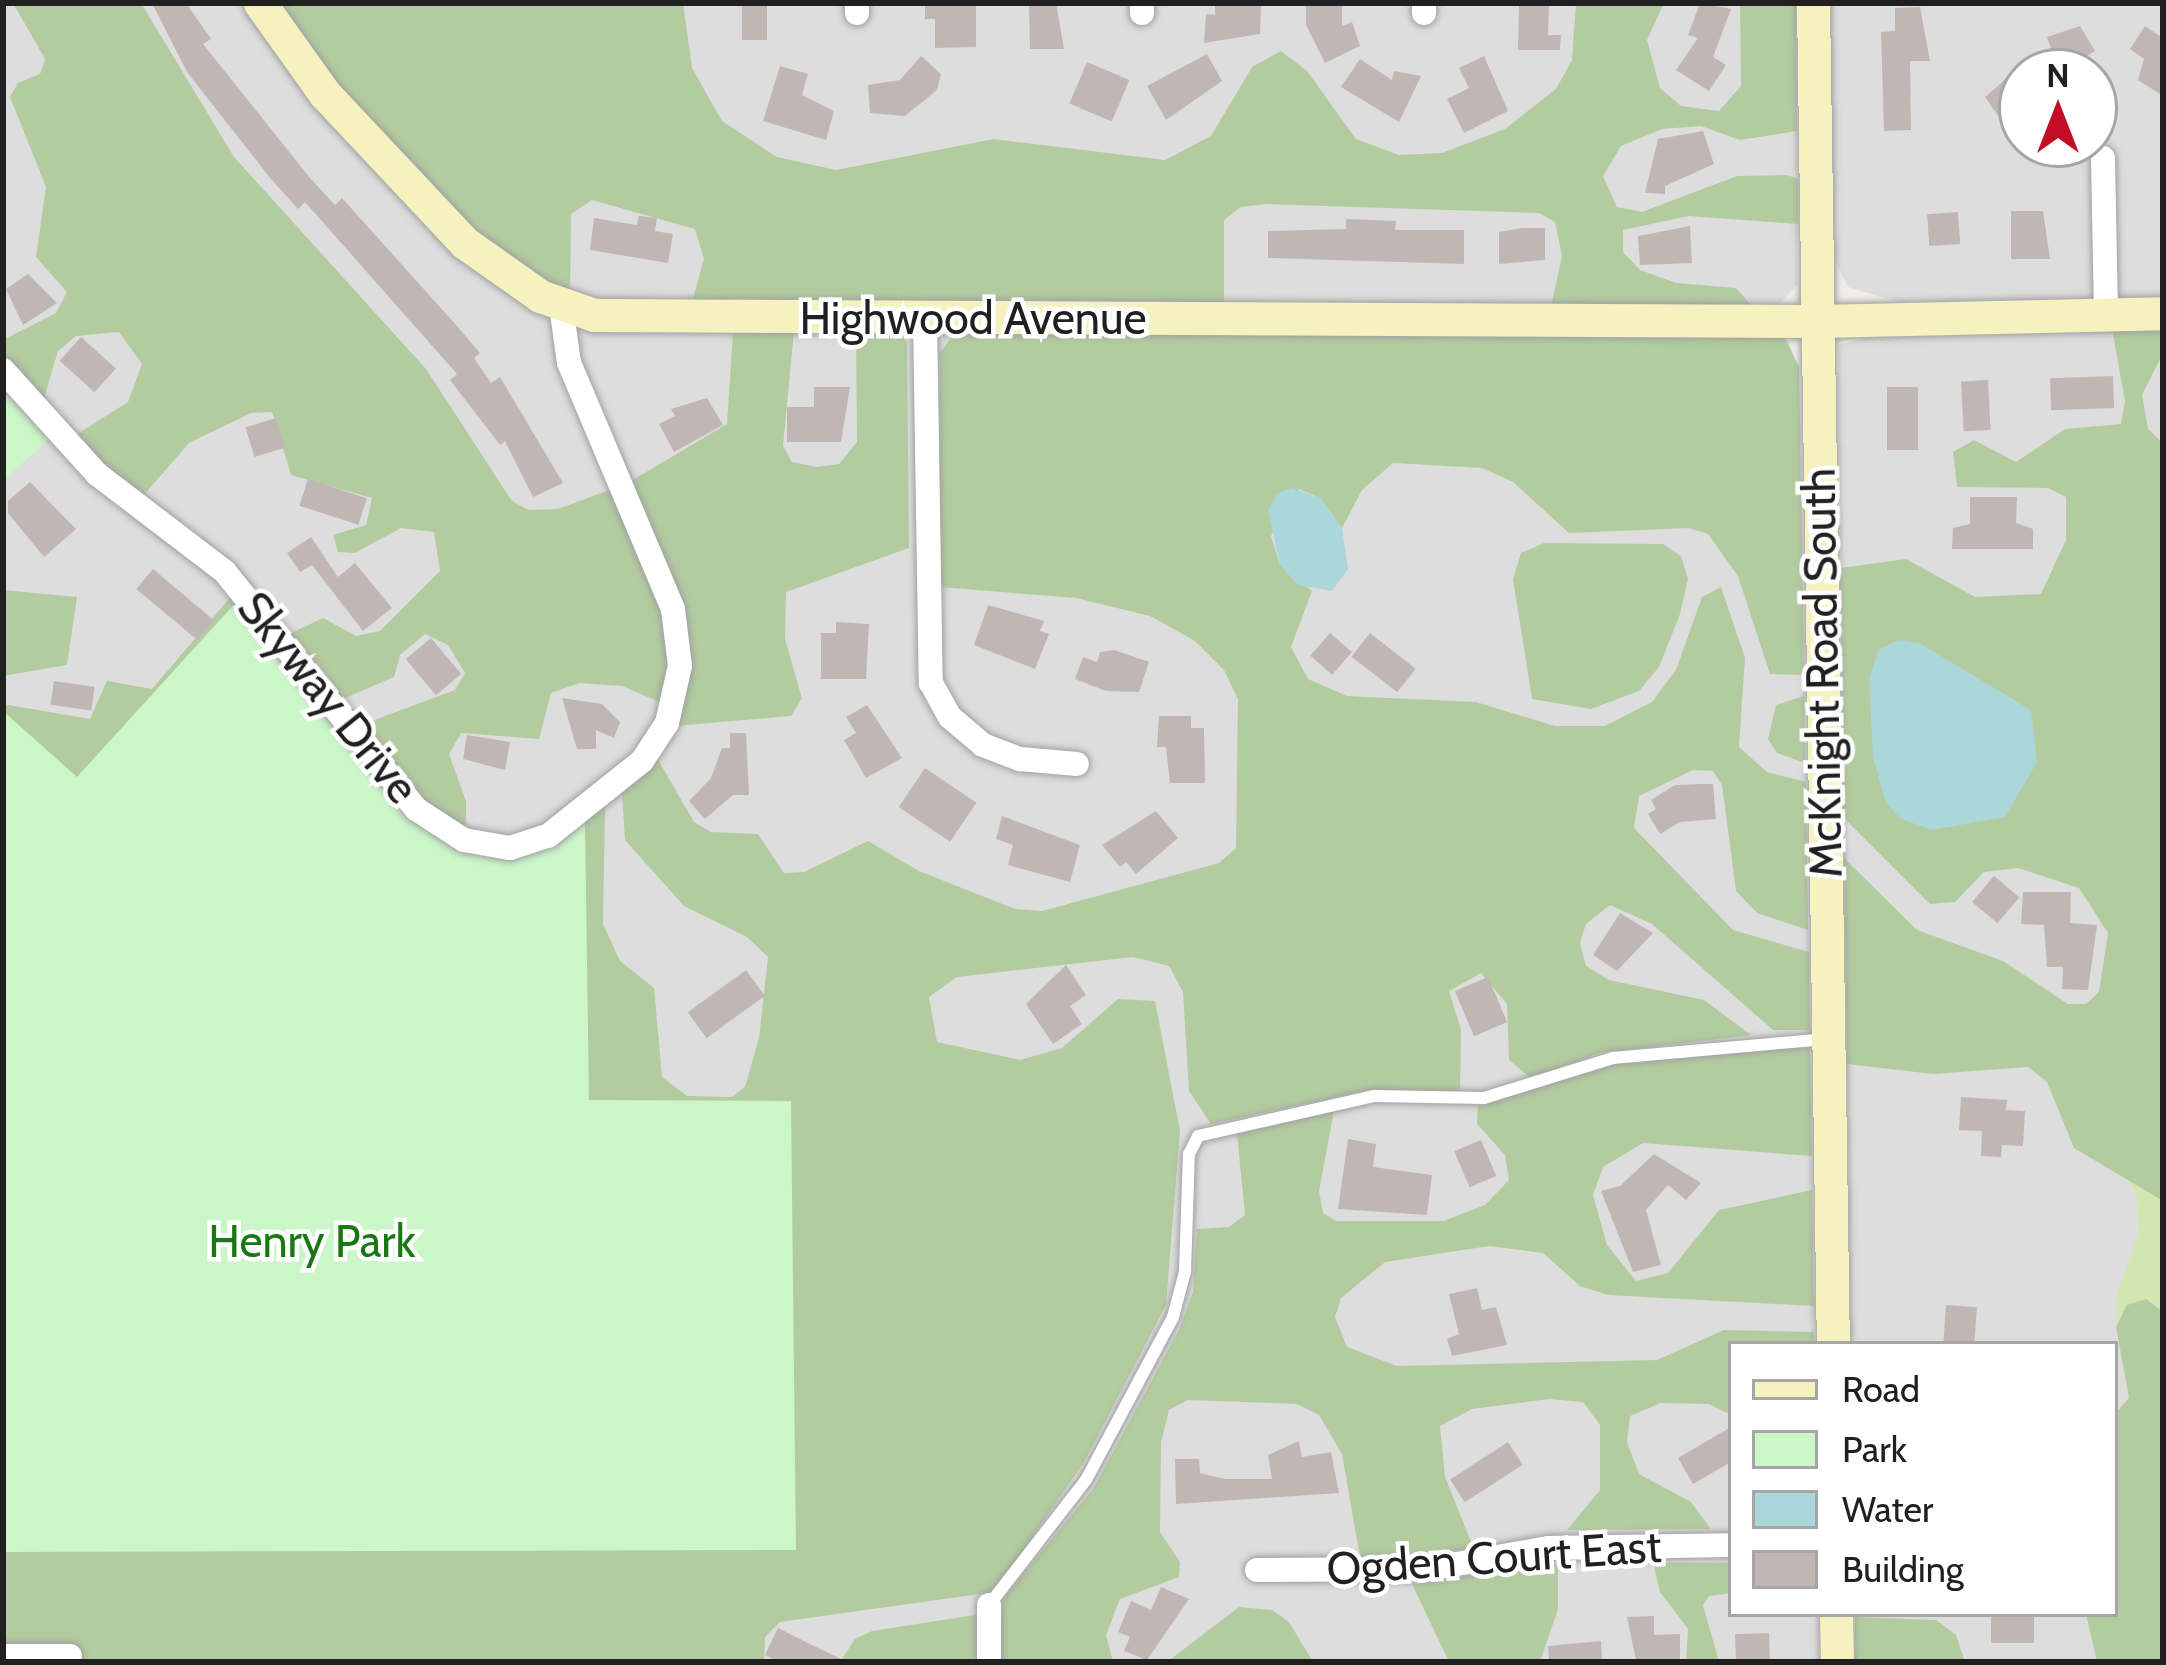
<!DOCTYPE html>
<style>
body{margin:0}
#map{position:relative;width:2166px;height:1665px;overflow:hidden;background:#f0ece7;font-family:Cabin,sans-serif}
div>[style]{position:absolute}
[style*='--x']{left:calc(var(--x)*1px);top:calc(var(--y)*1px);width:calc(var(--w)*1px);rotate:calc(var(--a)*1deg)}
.residential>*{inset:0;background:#dedddd}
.grass>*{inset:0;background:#d2e6b1}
.forest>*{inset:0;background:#b2cc9f}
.park>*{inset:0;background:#caf6c8}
.water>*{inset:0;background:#abd6da}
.building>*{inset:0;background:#c0b7b4;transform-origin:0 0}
.roads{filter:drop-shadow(0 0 3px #a1a1a1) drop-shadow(0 0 3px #a1a1a1)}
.lane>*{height:12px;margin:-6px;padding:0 6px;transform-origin:6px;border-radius:6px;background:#fff}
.street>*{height:24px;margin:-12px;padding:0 12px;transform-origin:12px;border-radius:12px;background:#fff}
.secondary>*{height:33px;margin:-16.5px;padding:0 16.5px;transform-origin:16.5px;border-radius:16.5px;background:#f6f2bf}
span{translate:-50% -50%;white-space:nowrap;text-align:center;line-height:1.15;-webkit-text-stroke:9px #fff;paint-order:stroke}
.street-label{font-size:45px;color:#202020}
.park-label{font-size:45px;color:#187913}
.frame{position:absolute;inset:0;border:6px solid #202020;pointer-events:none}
.legend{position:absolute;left:1728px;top:1341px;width:390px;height:276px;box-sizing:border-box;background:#fff;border:3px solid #a6a6a6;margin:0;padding:15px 21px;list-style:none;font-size:36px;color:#202020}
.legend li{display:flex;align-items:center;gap:24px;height:60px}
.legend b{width:60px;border:3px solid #a6a6a6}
.north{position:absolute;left:1998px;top:48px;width:120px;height:120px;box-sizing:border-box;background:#fff;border:3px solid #a6a6a6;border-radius:50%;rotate:0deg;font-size:33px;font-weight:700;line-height:48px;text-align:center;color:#202020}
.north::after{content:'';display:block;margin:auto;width:42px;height:54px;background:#c30d24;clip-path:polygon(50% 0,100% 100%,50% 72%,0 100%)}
</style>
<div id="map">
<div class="residential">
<div style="clip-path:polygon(3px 3px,246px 3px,514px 296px,889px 331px,1789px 340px,1800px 377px,1814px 1344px,1731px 1344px,1731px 1614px,1818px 1614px,1819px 1662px,3px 1662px,3px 1552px,589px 1101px,549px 846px,77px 778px,3px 711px)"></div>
<div style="clip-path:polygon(275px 3px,1796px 3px,1797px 285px,1778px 305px,599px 302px,549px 285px)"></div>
<div style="clip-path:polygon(evenodd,1829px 3px,2163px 3px,2163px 299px,1898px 302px,1848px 287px,1835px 261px,1829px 3px,2022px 72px,2094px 72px,2094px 144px,2022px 144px,2022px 72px)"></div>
<div style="clip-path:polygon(2163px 328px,2163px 1662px,1855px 1662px,1855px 1614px,2115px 1614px,2115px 1344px,1851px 1344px,1838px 345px,1875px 336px)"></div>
</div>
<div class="grass">
<div style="clip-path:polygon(2127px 1179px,2163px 1201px,2163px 1312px,2153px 1301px,2120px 1316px,2116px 1327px,2117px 1295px,2139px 1232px,2136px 1193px)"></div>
</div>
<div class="forest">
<div style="clip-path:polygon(13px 3px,141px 3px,234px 157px,426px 369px,512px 501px,528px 510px,558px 509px,617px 487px,661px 596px,673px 652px,664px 704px,622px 686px,579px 683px,551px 693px,539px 739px,461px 733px,449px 754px,466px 801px,466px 832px,425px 805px,358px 726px,455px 690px,465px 673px,448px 645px,425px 634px,400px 655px,394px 677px,338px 701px,287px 635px,323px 618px,356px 636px,380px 631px,440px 571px,434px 532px,401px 528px,355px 553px,338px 552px,333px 535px,366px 525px,372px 498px,291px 475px,272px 412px,251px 413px,189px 443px,142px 497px,71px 438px,128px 402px,142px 364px,119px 332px,76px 336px,58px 351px,42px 405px,3px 358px,3px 340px,56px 313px,67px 292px,36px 257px,46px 187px,10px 97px,18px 83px,40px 74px,45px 59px)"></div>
<div style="clip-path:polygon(275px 3px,683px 3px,692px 68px,722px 121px,777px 157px,836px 170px,994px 139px,1165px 160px,1211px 136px,1252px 67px,1281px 51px,1307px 71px,1356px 139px,1399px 155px,1442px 153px,1505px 129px,1556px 89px,1572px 60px,1576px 3px,1664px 3px,1647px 40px,1660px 88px,1681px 106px,1719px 111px,1741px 86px,1740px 3px,1796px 3px,1797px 131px,1740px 140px,1701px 126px,1662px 129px,1621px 146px,1603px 176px,1617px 207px,1642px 212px,1737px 176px,1787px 175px,1798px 179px,1798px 224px,1689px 216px,1623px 230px,1623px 252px,1640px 270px,1676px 283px,1736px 288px,1753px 307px,1551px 307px,1562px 256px,1555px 222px,1539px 213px,1266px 204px,1241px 207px,1224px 220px,1224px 307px,691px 306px,704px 259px,695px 229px,592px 200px,571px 214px,570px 294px,486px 244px,332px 84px)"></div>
<div style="clip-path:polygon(2163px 328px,2161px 357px,2142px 395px,2148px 429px,2163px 443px,2163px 1201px,2074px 1148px,2047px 1082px,2028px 1067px,1933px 1074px,1847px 1064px,1844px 858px,1917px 930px,2003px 961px,2068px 1004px,2086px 1004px,2099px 992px,2108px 933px,2079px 888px,2018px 868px,1984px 872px,1955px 902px,1930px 904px,1843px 817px,1840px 568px,1906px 559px,1975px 597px,2041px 594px,2066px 540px,2066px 497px,2048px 488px,1957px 487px,1953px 452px,1974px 440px,2016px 462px,2065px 429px,2121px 424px,2125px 401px,2112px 329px)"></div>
<div style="clip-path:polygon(733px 331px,794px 331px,783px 446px,792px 462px,817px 467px,839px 464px,857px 442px,856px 331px,898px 333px,907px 342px,909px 548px,786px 592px,785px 639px,802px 698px,791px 716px,675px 726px,688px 680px,631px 481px,727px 424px)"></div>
<div style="clip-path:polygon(955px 332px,1784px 336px,1799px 367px,1804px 675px,1770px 674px,1738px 576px,1708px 534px,1688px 528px,1569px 533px,1513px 482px,1482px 468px,1393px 463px,1362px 490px,1342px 528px,1320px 498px,1299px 489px,1271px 536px,1280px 565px,1312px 591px,1291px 647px,1308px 679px,1347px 696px,1476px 702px,1555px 726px,1605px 726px,1652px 702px,1676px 670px,1702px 597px,1721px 587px,1745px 658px,1739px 747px,1767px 772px,1806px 782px,1808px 930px,1757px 913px,1736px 891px,1722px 785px,1713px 771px,1693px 770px,1639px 796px,1634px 828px,1733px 930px,1809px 952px,1810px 1030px,1773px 1030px,1652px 924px,1610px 905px,1586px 924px,1580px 943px,1586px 966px,1609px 980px,1704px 1000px,1751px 1035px,1599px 1053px,1532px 1079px,1509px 1060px,1507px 1004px,1481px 973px,1449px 991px,1461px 1030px,1460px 1093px,1369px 1090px,1211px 1124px,1189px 1091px,1183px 992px,1169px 966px,1133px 957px,957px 977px,929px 997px,937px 1042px,1020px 1060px,1062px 1048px,1118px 999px,1155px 1001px,1180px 1131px,1166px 1305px,1084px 1462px,994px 1592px,780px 1622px,765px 1637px,764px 1662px,80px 1662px,72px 1644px,3px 1644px,3px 704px,90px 719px,107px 681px,152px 689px,234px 593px,469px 851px,605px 806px,603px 924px,620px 961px,654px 988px,662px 1077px,687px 1096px,732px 1097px,745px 1087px,759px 1038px,768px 957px,747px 937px,684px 906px,625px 840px,622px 793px,657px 758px,694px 822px,711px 832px,758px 834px,784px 873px,804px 872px,868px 841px,919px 871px,1015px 909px,1042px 911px,1219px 863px,1236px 848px,1238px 699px,1224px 670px,1195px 641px,1150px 616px,1076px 598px,939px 587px,940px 353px)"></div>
<div style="clip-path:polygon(1544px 543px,1663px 544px,1681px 556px,1688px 579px,1680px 614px,1659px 667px,1639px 691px,1591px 709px,1532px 699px,1513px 579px,1521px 553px)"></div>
<div style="clip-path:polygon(3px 590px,77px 597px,67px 665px,3px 676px)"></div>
<div style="clip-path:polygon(1804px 696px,1805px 754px,1805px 763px,1777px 753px,1768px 739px,1776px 705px)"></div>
<div style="clip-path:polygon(1767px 1048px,1810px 1048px,1812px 1156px,1643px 1143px,1603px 1167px,1593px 1195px,1607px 1245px,1636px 1281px,1668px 1273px,1719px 1210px,1812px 1190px,1814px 1306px,1608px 1295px,1580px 1286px,1543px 1253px,1489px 1246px,1385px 1262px,1341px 1298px,1335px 1317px,1347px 1347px,1397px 1366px,1657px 1360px,1724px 1330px,1814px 1332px,1814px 1344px,1731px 1344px,1731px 1415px,1709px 1404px,1661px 1403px,1630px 1416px,1627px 1442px,1639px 1474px,1691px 1502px,1711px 1529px,1567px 1530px,1600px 1490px,1600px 1425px,1583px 1402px,1549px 1399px,1472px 1409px,1440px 1426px,1445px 1477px,1474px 1549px,1360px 1557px,1342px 1454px,1319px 1415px,1297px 1404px,1188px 1400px,1169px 1410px,1161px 1442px,1160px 1532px,1180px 1562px,1179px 1577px,1120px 1599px,1106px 1635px,1113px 1662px,998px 1662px,1003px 1599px,1093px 1489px,1179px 1330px,1193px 1292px,1197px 1229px,1229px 1227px,1245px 1215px,1237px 1134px,1334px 1111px,1319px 1191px,1323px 1213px,1336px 1221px,1443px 1221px,1485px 1205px,1509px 1180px,1505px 1155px,1477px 1124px,1478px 1106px,1620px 1063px)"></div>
<div style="clip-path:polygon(2146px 1299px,2163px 1312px,2163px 1662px,2097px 1662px,2086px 1614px,2115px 1614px,2115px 1414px,2129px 1398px,2116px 1327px,2127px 1305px)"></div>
<div style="clip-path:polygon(1558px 1563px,1558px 1609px,1540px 1662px,1449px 1662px,1412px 1584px)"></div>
<div style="clip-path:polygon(1653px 1563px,1731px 1563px,1731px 1593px,1709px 1596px,1703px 1605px,1719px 1662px,1686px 1662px,1688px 1629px,1660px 1592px)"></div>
<div style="clip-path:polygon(1239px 1607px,1272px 1610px,1289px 1622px,1313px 1662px,1167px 1662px)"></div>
<div style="clip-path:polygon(981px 1614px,981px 1662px,840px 1662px,855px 1639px,872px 1631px)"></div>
<div style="clip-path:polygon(1855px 1617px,1936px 1620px,1956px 1635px,1965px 1662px,1855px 1662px)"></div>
</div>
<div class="park">
<div style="clip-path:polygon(3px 381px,50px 438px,3px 481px)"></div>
<div style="clip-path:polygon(239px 599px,469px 851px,585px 821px,589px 1100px,791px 1101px,796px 1550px,3px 1552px,3px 711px,77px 777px)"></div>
</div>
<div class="water">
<div style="clip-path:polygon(1292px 488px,1320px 498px,1342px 528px,1348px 569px,1332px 591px,1298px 585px,1280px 565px,1268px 511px,1277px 493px)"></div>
<div style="clip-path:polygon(1899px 640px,1919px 643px,2031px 710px,2037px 762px,2005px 817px,1932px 830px,1901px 819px,1886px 803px,1873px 757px,1869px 679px,1879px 649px)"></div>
</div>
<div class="building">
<div style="clip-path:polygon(152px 3px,186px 3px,211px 39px,203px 44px,310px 178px,335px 205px,342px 198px,457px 326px,480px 353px,474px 358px,491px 383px,500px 377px,563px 483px,533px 497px,505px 441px,500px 445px,450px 380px,457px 374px,305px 202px,298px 209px,271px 179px,187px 72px)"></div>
<div style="left:742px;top:3px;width:25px;height:37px"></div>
<div style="clip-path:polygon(925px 3px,976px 3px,976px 47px,935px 48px,935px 19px,925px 19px)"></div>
<div style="clip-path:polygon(1029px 3px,1056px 3px,1064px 49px,1030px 49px)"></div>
<div style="clip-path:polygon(1215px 3px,1261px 3px,1260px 34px,1204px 43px,1206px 14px,1215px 15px)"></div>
<div style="clip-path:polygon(1306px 3px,1342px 3px,1342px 26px,1352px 22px,1360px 46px,1325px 63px,1306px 25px)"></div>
<div style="clip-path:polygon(1519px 3px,1549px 3px,1548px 35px,1561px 35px,1560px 50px,1518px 50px)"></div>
<div style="clip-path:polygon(1700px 3px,1731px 9px,1713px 57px,1726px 65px,1709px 91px,1676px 70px,1698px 38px,1688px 35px)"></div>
<div style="clip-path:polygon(1920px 7px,1930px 61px,1910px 61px,1911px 130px,1884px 131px,1881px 32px,1895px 31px,1895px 8px)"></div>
<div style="clip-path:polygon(2080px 26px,2095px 51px,2079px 61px,2083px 72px,2059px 72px,2047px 37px)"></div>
<div style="clip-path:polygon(2145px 26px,2163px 38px,2163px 96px,2138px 80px,2144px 59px,2130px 49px)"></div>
<div style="clip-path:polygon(1207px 54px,1222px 81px,1166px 120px,1147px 86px)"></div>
<div style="clip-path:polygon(921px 56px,941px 74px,937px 90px,905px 116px,870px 113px,868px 85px,900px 80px)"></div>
<div style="clip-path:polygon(1484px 56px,1508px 111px,1464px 133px,1447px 99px,1469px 88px,1459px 68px)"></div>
<div style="clip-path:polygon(1360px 59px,1392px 80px,1394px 71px,1421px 76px,1399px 122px,1341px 87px)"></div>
<div style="left:1087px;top:62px;width:46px;height:45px;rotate:23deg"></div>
<div style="clip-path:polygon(2022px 65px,2022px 126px,2011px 135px,1985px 97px)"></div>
<div style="clip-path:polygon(780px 66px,808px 74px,802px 95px,834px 111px,826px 140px,763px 121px)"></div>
<div style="clip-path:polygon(1703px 131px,1714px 164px,1665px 186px,1665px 194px,1645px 193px,1658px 139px)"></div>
<div style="clip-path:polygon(2011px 211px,2043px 211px,2050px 259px,2011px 259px)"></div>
<div style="left:1958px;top:212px;width:32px;height:31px;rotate:86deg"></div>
<div style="clip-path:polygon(639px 216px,657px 218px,655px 231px,673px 234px,668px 263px,590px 250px,594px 218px,637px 225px)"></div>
<div style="clip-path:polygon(1346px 219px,1396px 221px,1395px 230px,1464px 230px,1464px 264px,1268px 258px,1268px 231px,1346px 229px)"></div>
<div style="clip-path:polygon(1690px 226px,1692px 263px,1640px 265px,1638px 236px)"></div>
<div style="clip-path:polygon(1521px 228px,1545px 228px,1545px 260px,1499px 264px,1499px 232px)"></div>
<div style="clip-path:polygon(28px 274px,57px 303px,23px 325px,6px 289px)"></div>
<div style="left:81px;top:337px;width:47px;height:32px;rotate:42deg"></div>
<div style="left:2113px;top:376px;width:32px;height:63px;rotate:88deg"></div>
<div style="left:1988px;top:380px;width:50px;height:27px;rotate:87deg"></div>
<div style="clip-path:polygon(814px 387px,850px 387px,841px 442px,787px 442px,787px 407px,814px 407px)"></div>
<div style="left:1887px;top:387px;width:31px;height:63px"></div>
<div style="clip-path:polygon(707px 398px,723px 425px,674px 452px,659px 424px,675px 416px,671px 409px)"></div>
<div style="left:276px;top:418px;width:31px;height:32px;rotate:73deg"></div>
<div style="left:308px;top:479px;width:62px;height:28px;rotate:18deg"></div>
<div style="clip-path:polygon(30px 482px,76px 529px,44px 557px,8px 513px,8px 501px)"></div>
<div style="clip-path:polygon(1970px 497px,2017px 497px,2016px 523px,2033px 529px,2033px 549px,1952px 549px,1953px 528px,1970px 524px)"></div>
<div style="clip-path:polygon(311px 537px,338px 577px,355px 563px,392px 608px,363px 631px,312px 565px,300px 572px,287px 553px)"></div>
<div style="left:153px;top:569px;width:80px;height:26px;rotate:40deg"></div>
<div style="clip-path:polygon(988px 605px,1044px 621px,1040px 631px,1049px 634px,1035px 669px,974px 645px)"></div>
<div style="clip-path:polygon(836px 622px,869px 624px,866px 679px,821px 679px,821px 633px,836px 633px)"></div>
<div style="left:1330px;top:633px;width:29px;height:30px;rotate:41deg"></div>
<div style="left:1370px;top:633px;width:58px;height:30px;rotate:38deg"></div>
<div style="left:431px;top:638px;width:47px;height:33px;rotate:50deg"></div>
<div style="clip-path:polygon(1114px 650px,1149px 662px,1139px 692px,1106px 691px,1075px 679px,1083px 657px,1097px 662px,1100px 652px)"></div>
<div style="left:54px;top:681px;width:41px;height:24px;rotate:8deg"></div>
<div style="clip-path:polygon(562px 698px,602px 704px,620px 722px,614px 738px,596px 730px,596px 749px,577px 749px)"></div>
<div style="clip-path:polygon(867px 705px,902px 758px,866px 778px,844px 740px,856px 733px,846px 717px)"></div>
<div style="clip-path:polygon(1159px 716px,1191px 716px,1191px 728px,1204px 728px,1205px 783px,1170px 783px,1166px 747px,1157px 747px)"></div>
<div style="clip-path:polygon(730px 733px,746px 733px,749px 795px,733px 795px,705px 819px,689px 801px,711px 778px,722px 748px,730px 748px)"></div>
<div style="clip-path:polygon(467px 735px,510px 742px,505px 770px,463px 759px)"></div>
<div style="left:925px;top:768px;width:62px;height:47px;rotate:34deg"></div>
<div style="clip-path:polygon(1701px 784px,1713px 784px,1716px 819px,1680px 822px,1660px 834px,1648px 814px,1656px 809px,1651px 800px,1675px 785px)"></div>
<div style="clip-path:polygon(1156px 811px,1178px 838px,1136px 874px,1126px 862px,1120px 867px,1102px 845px)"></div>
<div style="clip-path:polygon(1002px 816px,1080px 845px,1070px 882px,1008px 865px,1013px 845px,996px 839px)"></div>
<div style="left:1994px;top:876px;width:33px;height:34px;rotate:40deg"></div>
<div style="clip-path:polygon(2023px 892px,2071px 892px,2070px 923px,2097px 925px,2088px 990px,2062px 989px,2063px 967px,2047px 967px,2044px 925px,2021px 924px)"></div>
<div style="clip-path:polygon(1620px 913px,1653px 933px,1617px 971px,1593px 955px)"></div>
<div style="clip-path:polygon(1066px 965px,1086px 995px,1070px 1006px,1082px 1024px,1053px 1044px,1026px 1004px)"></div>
<div style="left:746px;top:970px;width:32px;height:72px;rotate:54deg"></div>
<div style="left:1488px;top:977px;width:49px;height:36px;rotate:67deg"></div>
<div style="clip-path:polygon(1961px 1097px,2007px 1100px,2006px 1110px,2025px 1111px,2023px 1146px,2002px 1145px,2001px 1157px,1981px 1156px,1982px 1131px,1959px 1130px)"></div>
<div style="clip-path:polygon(1348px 1139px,1376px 1144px,1373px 1167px,1432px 1175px,1427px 1215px,1338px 1209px)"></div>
<div style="left:1481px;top:1140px;width:39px;height:29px;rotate:67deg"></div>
<div style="clip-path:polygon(1654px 1154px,1701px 1183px,1686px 1200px,1668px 1185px,1646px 1210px,1661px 1265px,1633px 1272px,1601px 1191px,1620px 1186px)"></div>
<div style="clip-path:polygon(1477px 1288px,1482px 1310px,1496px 1307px,1507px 1345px,1452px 1356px,1447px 1339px,1459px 1334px,1449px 1294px)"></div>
<div style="left:1946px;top:1305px;width:31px;height:39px;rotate:4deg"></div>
<div style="clip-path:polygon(1731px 1427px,1731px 1462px,1693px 1484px,1678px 1458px)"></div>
<div style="clip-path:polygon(1299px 1441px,1302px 1457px,1331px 1452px,1339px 1493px,1176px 1504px,1175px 1459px,1199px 1459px,1200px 1473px,1225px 1479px,1272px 1479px,1268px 1455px)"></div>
<div style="left:1508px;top:1442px;width:27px;height:69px;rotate:57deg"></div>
<div style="clip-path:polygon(1161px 1587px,1189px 1599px,1147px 1660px,1124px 1651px,1130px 1637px,1118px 1632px,1131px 1601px,1151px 1610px)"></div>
<div style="left:1991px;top:1614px;width:43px;height:29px"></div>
<div style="clip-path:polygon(1654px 1616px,1654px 1635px,1680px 1634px,1680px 1659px,1636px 1660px,1627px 1617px)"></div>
<div style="clip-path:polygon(778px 1628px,812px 1645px,847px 1662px,780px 1662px,765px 1655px)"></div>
<div style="left:1769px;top:1633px;width:29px;height:34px;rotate:88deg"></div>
<div style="clip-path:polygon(1601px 1641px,1602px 1662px,1549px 1662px,1548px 1646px)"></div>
</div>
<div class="roads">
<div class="lane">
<div style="--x:989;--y:1605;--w:158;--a:-52.2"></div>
<div style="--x:1086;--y:1480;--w:185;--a:-61.9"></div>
<div style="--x:1173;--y:1317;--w:47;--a:-75.1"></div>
<div style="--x:1185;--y:1272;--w:118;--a:-88.1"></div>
<div style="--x:1189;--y:1154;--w:20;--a:-63"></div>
<div style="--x:1198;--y:1136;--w:180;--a:-12.8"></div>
<div style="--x:1374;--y:1096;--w:110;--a:1"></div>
<div style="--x:1484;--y:1098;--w:135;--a:-17.2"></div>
<div style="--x:1613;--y:1058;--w:215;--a:-5.1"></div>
</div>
<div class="street">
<div style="--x:857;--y:3;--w:10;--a:90"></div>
<div style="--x:1142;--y:3;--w:10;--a:90"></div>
<div style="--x:1424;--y:13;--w:10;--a:-90"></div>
<div style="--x:2103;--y:158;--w:157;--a:88.9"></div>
<div style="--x:925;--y:319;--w:364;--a:89.1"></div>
<div style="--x:931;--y:683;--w:39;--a:61"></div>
<div style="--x:950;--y:717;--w:43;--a:40.3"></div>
<div style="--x:983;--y:745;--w:40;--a:21"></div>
<div style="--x:1020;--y:759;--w:57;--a:5"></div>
<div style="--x:3;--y:370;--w:140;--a:47.9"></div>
<div style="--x:97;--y:474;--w:161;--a:37.4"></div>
<div style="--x:225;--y:572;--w:304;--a:51.1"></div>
<div style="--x:416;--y:809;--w:57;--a:32.9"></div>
<div style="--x:464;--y:840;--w:47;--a:9.9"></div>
<div style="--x:510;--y:848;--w:40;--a:-18"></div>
<div style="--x:548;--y:836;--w:120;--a:-38.6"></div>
<div style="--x:642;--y:761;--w:45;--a:-56.7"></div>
<div style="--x:667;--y:723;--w:58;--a:-77.2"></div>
<div style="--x:680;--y:666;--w:57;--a:-97"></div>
<div style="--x:673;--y:609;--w:267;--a:-112.9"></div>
<div style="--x:569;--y:363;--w:59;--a:-97.9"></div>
<div style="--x:1257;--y:1570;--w:171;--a:-0.3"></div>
<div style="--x:1428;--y:1569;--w:122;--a:-9.9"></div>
<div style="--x:1548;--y:1548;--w:183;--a:-0.9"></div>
<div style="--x:989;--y:1605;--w:57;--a:90"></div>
<div style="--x:3;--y:1656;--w:67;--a:0"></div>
</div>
<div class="secondary">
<div style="--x:260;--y:3;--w:112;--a:54.5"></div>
<div style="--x:325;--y:94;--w:204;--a:46.8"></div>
<div style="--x:465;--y:243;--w:92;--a:35.2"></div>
<div style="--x:540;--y:296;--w:57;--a:19.4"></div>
<div style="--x:594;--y:315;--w:1224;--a:0.28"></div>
<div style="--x:1818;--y:321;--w:345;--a:-1.3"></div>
<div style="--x:1813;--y:3;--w:1341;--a:89.15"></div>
<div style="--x:1836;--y:1614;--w:48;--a:88.8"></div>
</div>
</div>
<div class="street-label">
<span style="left:973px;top:319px">Highwood Avenue</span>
<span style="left:1823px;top:673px;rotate:-91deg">McKnight Road South</span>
<span style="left:328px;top:698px;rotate:51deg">Skyway Drive</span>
<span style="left:1494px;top:1558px;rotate:-4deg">Ogden Court East</span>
</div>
<div class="park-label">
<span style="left:312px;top:1242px">Henry Park</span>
</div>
<div class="frame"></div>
<ul class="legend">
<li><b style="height:15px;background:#f6f2bf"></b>Road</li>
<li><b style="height:33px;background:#caf6c8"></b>Park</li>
<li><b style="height:33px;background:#abd6da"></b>Water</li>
<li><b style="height:33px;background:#c0b7b4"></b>Building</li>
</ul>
<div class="north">N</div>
</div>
